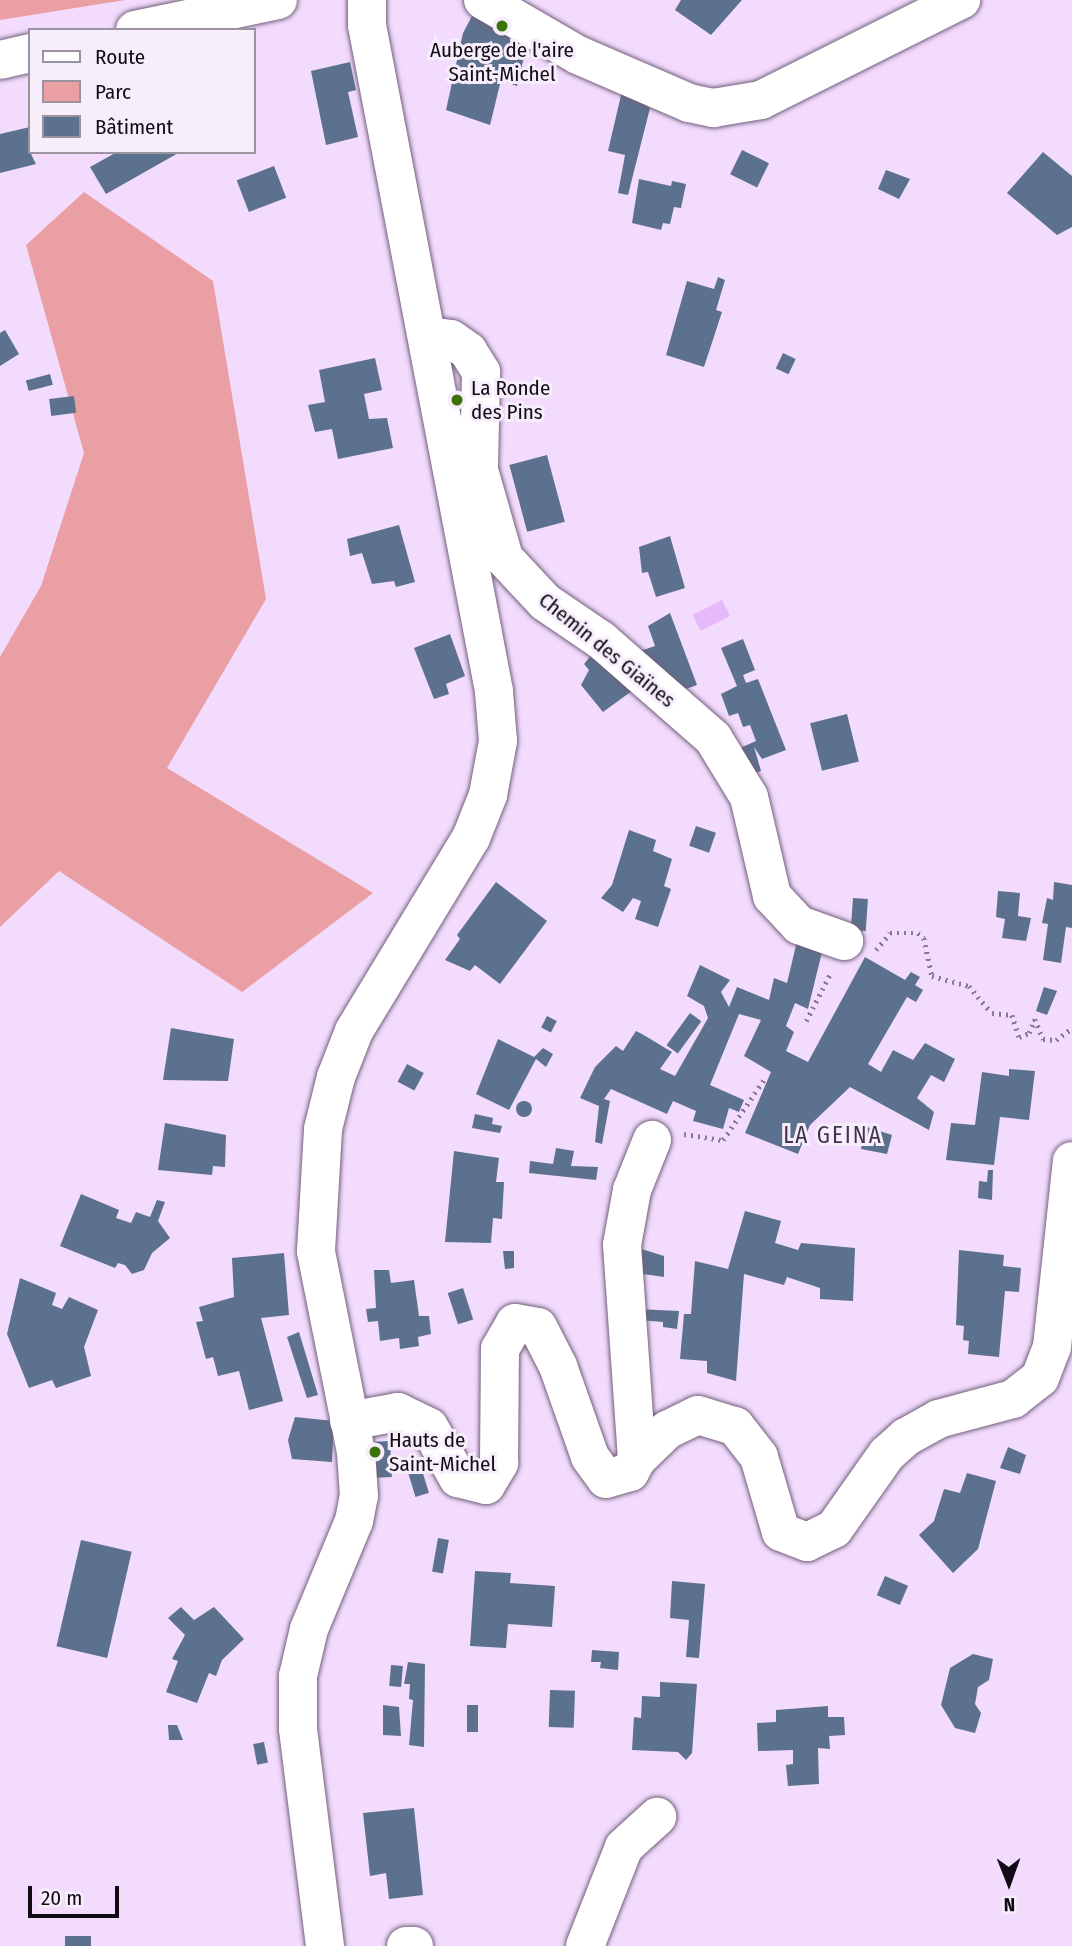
<!DOCTYPE html>
<meta charset="utf-8">
<style>
body{margin:0}
#map{position:relative;width:1072px;height:1946px;overflow:hidden;background:#f2dbfc;font-family:"Fira Sans Condensed",sans-serif}
div>[style]{position:absolute}
[style*='--x']{left:calc(var(--x)*1px);top:calc(var(--y)*1px);width:calc(var(--w)*1px);rotate:calc(var(--a)*1deg)}
.green>*{inset:0;background:#e99fa3}
.water>*{inset:0;background:#e6bafa;transform-origin:0 0}
.building>*{inset:0;background:#5c718d;transform-origin:0 0}
.round{border-radius:50%}
.path>*{height:4.5px;margin-top:-2.25px;transform-origin:0;background:repeating-linear-gradient(90deg,#8a7a91 0 2px,transparent 0 7px)}
.roads{filter:drop-shadow(0 0 2px #735f7c) drop-shadow(0 0 2px #735f7c)}
.minor>*{height:38px;margin:-19px;padding:0 19px;transform-origin:19px;border-radius:19px;background:#fff}
.dots>*{width:19px;height:19px;translate:-50% -50%;box-sizing:border-box;border:4px solid #f7eefc;border-radius:50%}
span{translate:-50% -50%;white-space:nowrap;text-align:center;line-height:1.15;-webkit-text-stroke:6px #f7eefc;paint-order:stroke}
.poi-label{font-size:21px;color:#120a15}
.left{translate:0 -50%;text-align:left}
.street-label{font-size:21px;color:#120a15}
.neighbourhood-label{font-size:23px;color:#45324c;letter-spacing:2px}
.legend{position:absolute;left:28px;top:28px;width:228px;height:126px;box-sizing:border-box;background:#f7eefc;border:2px solid #9b93a0;margin:0;padding:9px 12px;list-style:none;font-size:21px;color:#120a15}
.legend li{display:flex;align-items:center;gap:14px;height:35px}
.legend b{width:35px;border:2px solid #9b93a0}
.north{position:absolute;left:974px;top:1848px;width:70px;height:70px;-webkit-text-stroke:5px #f7eefc;paint-order:stroke;rotate:179deg;font-size:19px;font-weight:700;line-height:28px;text-align:center;color:#120a15}
.north::after{content:'';display:block;margin:auto;width:24px;height:32px;background:#120a15;clip-path:polygon(50% 0,100% 100%,50% 72%,0 100%)}
.scale{position:absolute;left:28px;top:1886px;width:91px;height:32px;box-sizing:border-box;border:4px solid #120a15;border-top:0;padding-left:9px;font-size:21px;line-height:24px;white-space:nowrap;color:#120a15;-webkit-text-stroke:5px #f7eefc;paint-order:stroke}
</style>
<div id="map">
<div class="green">
<div style="clip-path:polygon(0 0,125px 0,0 20px)"></div>
<div style="clip-path:polygon(84px 192px,213px 281px,266px 599px,167px 768px,373px 893px,242px 992px,59px 871px,0 927px,0 657px,41px 586px,84px 453px,26px 245px)"></div>
</div>
<div class="water">
<div style="left:722px;top:600px;width:18px;height:33px;rotate:63deg"></div>
</div>
<div class="building">
<div style="clip-path:polygon(681px 0,742px 0,711px 35px,675px 10px)"></div>
<div style="clip-path:polygon(472px 16px,528px 41px,517px 86px,501px 80px,490px 125px,446px 110px,463px 33px)"></div>
<div style="clip-path:polygon(350px 62px,356px 90px,348px 92px,358px 137px,326px 145px,311px 71px)"></div>
<div style="clip-path:polygon(622px 91px,650px 108px,628px 195px,618px 193px,625px 155px,608px 151px)"></div>
<div style="clip-path:polygon(30px 127px,30px 152px,36px 164px,0 173px,0 134px)"></div>
<div style="left:742px;top:150px;width:30px;height:27px;rotate:26deg"></div>
<div style="clip-path:polygon(117px 152px,180px 152px,106px 194px,90px 167px)"></div>
<div style="clip-path:polygon(1043px 152px,1072px 176px,1072px 227px,1057px 235px,1007px 193px)"></div>
<div style="left:274px;top:166px;width:34px;height:40px;rotate:69deg"></div>
<div style="clip-path:polygon(886px 170px,910px 179px,899px 199px,878px 189px)"></div>
<div style="clip-path:polygon(639px 179px,671px 186px,672px 181px,686px 184px,681px 208px,674px 207px,670px 224px,663px 223px,661px 230px,632px 223px)"></div>
<div style="clip-path:polygon(718px 277px,725px 280px,716px 310px,722px 312px,704px 367px,666px 355px,687px 281px,714px 289px)"></div>
<div style="clip-path:polygon(5px 330px,19px 354px,0 366px,0 333px)"></div>
<div style="left:783px;top:353px;width:14px;height:17px;rotate:25deg"></div>
<div style="clip-path:polygon(375px 358px,382px 390px,364px 394px,369px 419px,387px 418px,393px 448px,338px 459px,332px 429px,315px 432px,308px 405px,325px 402px,319px 370px)"></div>
<div style="left:50px;top:374px;width:11px;height:25px;rotate:75deg"></div>
<div style="left:74px;top:396px;width:17px;height:25px;rotate:83deg"></div>
<div style="left:547px;top:455px;width:69px;height:39px;rotate:75deg"></div>
<div style="clip-path:polygon(399px 525px,415px 582px,396px 587px,394px 581px,372px 584px,362px 553px,350px 556px,347px 539px)"></div>
<div style="clip-path:polygon(670px 536px,685px 588px,656px 597px,648px 572px,642px 573px,639px 547px)"></div>
<div style="clip-path:polygon(670px 613px,697px 685px,683px 690px,631px 654px,655px 646px,648px 626px)"></div>
<div style="clip-path:polygon(450px 634px,465px 676px,446px 684px,449px 694px,434px 699px,414px 648px)"></div>
<div style="clip-path:polygon(743px 639px,755px 670px,743px 675px,746px 683px,758px 679px,786px 750px,762px 759px,754px 747px,761px 771px,746px 777px,731px 752px,756px 741px,750px 725px,743px 727px,738px 713px,729px 716px,721px 694px,737px 686px,721px 648px)"></div>
<div style="clip-path:polygon(597px 648px,636px 688px,603px 712px,581px 685px,589px 670px,584px 664px)"></div>
<div style="left:847px;top:714px;width:49px;height:38px;rotate:76deg"></div>
<div style="left:696px;top:826px;width:21px;height:21px;rotate:19deg"></div>
<div style="clip-path:polygon(629px 830px,656px 840px,653px 851px,672px 859px,664px 886px,671px 889px,658px 927px,635px 919px,641px 901px,633px 898px,623px 912px,601px 898px,612px 885px)"></div>
<div style="clip-path:polygon(496px 882px,547px 921px,500px 984px,475px 965px,470px 971px,445px 960px,460px 939px,457px 935px)"></div>
<div style="clip-path:polygon(1054px 882px,1072px 885px,1072px 928px,1066px 927px,1061px 963px,1043px 960px,1048px 924px,1042px 923px,1047px 898px,1053px 900px)"></div>
<div style="clip-path:polygon(998px 891px,1020px 893px,1018px 916px,1031px 918px,1026px 941px,1002px 938px,1005px 919px,996px 917px)"></div>
<div style="left:853px;top:898px;width:15px;height:32px;rotate:4deg"></div>
<div style="clip-path:polygon(798px 937px,824px 944px,808px 1009px,795px 1003px,786px 1026px,794px 1032px,786px 1051px,808px 1062px,865px 957px,905px 980px,911px 972px,920px 977px,915px 985px,923px 990px,916px 1002px,907px 997px,868px 1064px,881px 1072px,893px 1050px,913px 1060px,925px 1043px,955px 1059px,944px 1082px,931px 1075px,917px 1098px,934px 1112px,929px 1130px,850px 1087px,810px 1125px,798px 1154px,745px 1133px,771px 1072px,744px 1056px,761px 1020px,739px 1014px,710px 1085px,744px 1100px,739px 1112px,729px 1108px,723px 1129px,693px 1121px,696px 1111px,673px 1101px,667px 1114px,611px 1089px,604px 1099px,610px 1101px,602px 1144px,595px 1142px,599px 1106px,580px 1098px,595px 1067px,616px 1046px,623px 1051px,636px 1031px,642px 1034px,672px 1052px,660px 1069px,675px 1076px,708px 1018px,704px 1006px,687px 996px,700px 965px,730px 980px,721px 992px,729px 1007px,737px 987px,769px 1000px,774px 978px,787px 983px)"></div>
<div style="clip-path:polygon(1044px 987px,1057px 991px,1047px 1015px,1036px 1011px)"></div>
<div style="left:690px;top:1013px;width:14px;height:40px;rotate:36deg"></div>
<div style="left:547px;top:1016px;width:11px;height:13px;rotate:27deg"></div>
<div style="clip-path:polygon(171px 1028px,234px 1039px,228px 1081px,163px 1080px)"></div>
<div style="clip-path:polygon(498px 1039px,534px 1057px,543px 1048px,553px 1054px,546px 1067px,536px 1059px,509px 1110px,476px 1094px)"></div>
<div style="left:407px;top:1064px;width:19px;height:20px;rotate:28deg"></div>
<div style="clip-path:polygon(1009px 1069px,1035px 1071px,1029px 1120px,1000px 1117px,994px 1165px,946px 1160px,951px 1123px,975px 1125px,982px 1072px,1009px 1076px)"></div>
<div class="round" style="left:516px;top:1101px;width:16px;height:16px"></div>
<div style="clip-path:polygon(475px 1114px,493px 1118px,492px 1124px,502px 1126px,500px 1133px,472px 1128px)"></div>
<div style="clip-path:polygon(165px 1123px,226px 1135px,225px 1167px,213px 1166px,212px 1175px,158px 1170px)"></div>
<div style="clip-path:polygon(864px 1126px,892px 1135px,887px 1154px,861px 1149px)"></div>
<div style="clip-path:polygon(556px 1148px,574px 1151px,571px 1166px,598px 1167px,596px 1180px,529px 1173px,530px 1161px,553px 1164px)"></div>
<div style="clip-path:polygon(454px 1151px,499px 1158px,496px 1182px,504px 1182px,502px 1219px,493px 1218px,491px 1243px,445px 1242px)"></div>
<div style="clip-path:polygon(988px 1170px,993px 1170px,992px 1200px,978px 1198px,979px 1181px,987px 1182px)"></div>
<div style="clip-path:polygon(81px 1194px,119px 1210px,116px 1218px,131px 1223px,136px 1212px,150px 1217px,157px 1200px,165px 1202px,158px 1221px,170px 1238px,152px 1253px,144px 1270px,132px 1274px,125px 1265px,118px 1263px,115px 1268px,60px 1246px)"></div>
<div style="clip-path:polygon(745px 1211px,781px 1221px,775px 1243px,798px 1250px,801px 1243px,855px 1248px,853px 1301px,820px 1299px,820px 1288px,787px 1277px,784px 1285px,744px 1274px,736px 1381px,707px 1373px,707px 1361px,680px 1359px,684px 1314px,691px 1314px,695px 1261px,728px 1269px)"></div>
<div style="clip-path:polygon(635px 1247px,664px 1256px,664px 1277px,636px 1273px)"></div>
<div style="clip-path:polygon(959px 1250px,1004px 1255px,1003px 1266px,1021px 1268px,1019px 1292px,1005px 1291px,999px 1357px,968px 1354px,969px 1341px,963px 1340px,964px 1326px,956px 1325px)"></div>
<div style="clip-path:polygon(503px 1251px,514px 1251px,514px 1268px,505px 1269px)"></div>
<div style="clip-path:polygon(284px 1253px,289px 1315px,261px 1318px,283px 1401px,249px 1410px,239px 1371px,218px 1376px,213px 1357px,206px 1359px,196px 1322px,203px 1321px,199px 1307px,234px 1297px,232px 1258px)"></div>
<div style="clip-path:polygon(374px 1270px,389px 1270px,391px 1283px,414px 1280px,419px 1316px,429px 1316px,431px 1334px,418px 1337px,419px 1346px,400px 1349px,399px 1338px,380px 1341px,378px 1321px,368px 1322px,366px 1309px,376px 1308px)"></div>
<div style="clip-path:polygon(20px 1278px,56px 1293px,52px 1305px,62px 1309px,69px 1297px,98px 1310px,84px 1347px,91px 1376px,56px 1388px,52px 1380px,29px 1388px,7px 1334px)"></div>
<div style="left:463px;top:1288px;width:33px;height:16px;rotate:72deg"></div>
<div style="clip-path:polygon(637px 1309px,679px 1311px,677px 1329px,663px 1327px,663px 1322px,638px 1320px)"></div>
<div style="clip-path:polygon(299px 1332px,318px 1395px,307px 1398px,287px 1337px)"></div>
<div style="clip-path:polygon(295px 1417px,334px 1421px,332px 1462px,292px 1459px,288px 1440px)"></div>
<div style="left:390px;top:1441px;width:36px;height:15px;rotate:87deg"></div>
<div style="clip-path:polygon(1008px 1447px,1026px 1455px,1020px 1474px,1000px 1468px)"></div>
<div style="left:421px;top:1467px;width:27px;height:14px;rotate:73deg"></div>
<div style="clip-path:polygon(967px 1473px,996px 1481px,978px 1549px,953px 1573px,919px 1535px,934px 1521px,944px 1489px,960px 1493px)"></div>
<div style="left:438px;top:1538px;width:11px;height:34px;rotate:10deg"></div>
<div style="left:81px;top:1540px;width:52px;height:109px;rotate:13deg"></div>
<div style="clip-path:polygon(475px 1571px,511px 1573px,510px 1583px,555px 1586px,552px 1627px,508px 1624px,506px 1648px,470px 1646px)"></div>
<div style="left:885px;top:1576px;width:25px;height:21px;rotate:23deg"></div>
<div style="clip-path:polygon(672px 1581px,705px 1584px,699px 1658px,686px 1657px,689px 1620px,670px 1618px)"></div>
<div style="clip-path:polygon(181px 1607px,194px 1620px,214px 1607px,244px 1639px,222px 1660px,216px 1676px,209px 1673px,197px 1703px,166px 1692px,178px 1661px,172px 1659px,185px 1635px,168px 1618px)"></div>
<div style="clip-path:polygon(592px 1650px,619px 1652px,618px 1670px,600px 1668px,601px 1662px,591px 1662px)"></div>
<div style="clip-path:polygon(973px 1654px,993px 1659px,989px 1680px,978px 1687px,975px 1704px,981px 1713px,975px 1733px,955px 1728px,941px 1705px,950px 1668px)"></div>
<div style="clip-path:polygon(408px 1662px,425px 1664px,424px 1747px,409px 1745px,413px 1700px,409px 1699px,410px 1684px,404px 1684px)"></div>
<div style="left:391px;top:1665px;width:12px;height:21px;rotate:5deg"></div>
<div style="clip-path:polygon(660px 1682px,697px 1684px,692px 1753px,686px 1760px,678px 1752px,632px 1750px,634px 1717px,641px 1718px,642px 1696px,660px 1697px)"></div>
<div style="left:550px;top:1690px;width:25px;height:37px;rotate:2deg"></div>
<div style="clip-path:polygon(383px 1705px,399px 1707px,401px 1736px,383px 1735px)"></div>
<div style="left:467px;top:1705px;width:11px;height:27px"></div>
<div style="clip-path:polygon(828px 1706px,828px 1717px,844px 1717px,845px 1735px,829px 1736px,830px 1749px,818px 1748px,819px 1784px,788px 1786px,786px 1765px,793px 1764px,793px 1750px,758px 1751px,757px 1723px,776px 1722px,776px 1710px)"></div>
<div style="clip-path:polygon(168px 1725px,177px 1725px,183px 1740px,169px 1740px)"></div>
<div style="left:264px;top:1742px;width:21px;height:11px;rotate:79deg"></div>
<div style="clip-path:polygon(414px 1808px,423px 1895px,389px 1899px,386px 1873px,370px 1876px,363px 1813px)"></div>
<div style="left:91px;top:1936px;width:10px;height:26px;rotate:90deg"></div>
</div>
<div class="path">
<div style="--x:876;--y:950;--w:22;--a:-51"></div>
<div style="--x:890;--y:933;--w:28;--a:0"></div>
<div style="--x:918;--y:933;--w:8;--a:40"></div>
<div style="--x:924;--y:938;--w:39;--a:78"></div>
<div style="--x:932;--y:976;--w:38;--a:15"></div>
<div style="--x:969;--y:986;--w:35;--a:50"></div>
<div style="--x:992;--y:1013;--w:20;--a:6"></div>
<div style="--x:1012;--y:1015;--w:23;--a:72"></div>
<div style="--x:1019;--y:1037;--w:11;--a:-22"></div>
<div style="--x:1029;--y:1033;--w:15;--a:-67"></div>
<div style="--x:1035;--y:1019;--w:22;--a:68"></div>
<div style="--x:1043;--y:1039;--w:13;--a:4"></div>
<div style="--x:1056;--y:1040;--w:20;--a:-37"></div>
<div style="--x:806;--y:1021;--w:55;--a:-63"></div>
<div style="--x:684;--y:1134;--w:39;--a:9"></div>
<div style="--x:723;--y:1140;--w:75;--a:-55.9"></div>
</div>
<div class="roads">
<div class="minor">
<div style="--x:483;--y:0;--w:110;--a:30.1"></div>
<div style="--x:578;--y:55;--w:121;--a:23.4"></div>
<div style="--x:689;--y:103;--w:25;--a:12"></div>
<div style="--x:713;--y:108;--w:49;--a:-9.5"></div>
<div style="--x:761;--y:100;--w:224;--a:-26.6"></div>
<div style="--x:135;--y:30;--w:146;--a:-11.8"></div>
<div style="--x:0;--y:60;--w:31;--a:-13"></div>
<div style="--x:429;--y:336;--w:22;--a:8"></div>
<div style="--x:451;--y:339;--w:21;--a:35"></div>
<div style="--x:468;--y:351;--w:25;--a:58"></div>
<div style="--x:481;--y:372;--w:98;--a:91.2"></div>
<div style="--x:479;--y:470;--w:91;--a:74.1"></div>
<div style="--x:504;--y:558;--w:60;--a:47"></div>
<div style="--x:545;--y:602;--w:68;--a:34.2"></div>
<div style="--x:601;--y:640;--w:149;--a:41.2"></div>
<div style="--x:713;--y:738;--w:69;--a:58.6"></div>
<div style="--x:749;--y:797;--w:102;--a:76.9"></div>
<div style="--x:772;--y:896;--w:40;--a:47"></div>
<div style="--x:799;--y:925;--w:48;--a:19.6"></div>
<div style="--x:349;--y:1421;--w:50;--a:-10.4"></div>
<div style="--x:398;--y:1412;--w:34;--a:26"></div>
<div style="--x:429;--y:1427;--w:59;--a:60.4"></div>
<div style="--x:458;--y:1478;--w:29;--a:14"></div>
<div style="--x:486;--y:1485;--w:26;--a:-59"></div>
<div style="--x:499;--y:1463;--w:114;--a:-89.5"></div>
<div style="--x:500;--y:1349;--w:30;--a:-60"></div>
<div style="--x:515;--y:1323;--w:23;--a:10"></div>
<div style="--x:538;--y:1327;--w:44;--a:62.9"></div>
<div style="--x:558;--y:1366;--w:96;--a:70.6"></div>
<div style="--x:590;--y:1457;--w:27;--a:54"></div>
<div style="--x:606;--y:1479;--w:25;--a:-16"></div>
<div style="--x:630;--y:1472;--w:15;--a:-62"></div>
<div style="--x:637;--y:1459;--w:42;--a:-44"></div>
<div style="--x:667;--y:1430;--w:34;--a:-26"></div>
<div style="--x:698;--y:1415;--w:39;--a:17"></div>
<div style="--x:735;--y:1426;--w:39;--a:52"></div>
<div style="--x:759;--y:1457;--w:78;--a:73.7"></div>
<div style="--x:781;--y:1532;--w:28;--a:21"></div>
<div style="--x:807;--y:1542;--w:30;--a:-26"></div>
<div style="--x:834;--y:1529;--w:92;--a:-54.8"></div>
<div style="--x:887;--y:1454;--w:25;--a:-42"></div>
<div style="--x:906;--y:1437;--w:37;--a:-29"></div>
<div style="--x:938;--y:1419;--w:78;--a:-14.9"></div>
<div style="--x:1013;--y:1399;--w:34;--a:-38"></div>
<div style="--x:1040;--y:1378;--w:33;--a:-69"></div>
<div style="--x:1052;--y:1347;--w:187;--a:-83.9"></div>
<div style="--x:637;--y:1459;--w:215;--a:-94"></div>
<div style="--x:622;--y:1245;--w:56;--a:-79.7"></div>
<div style="--x:632;--y:1190;--w:54;--a:-68.2"></div>
<div style="--x:325;--y:1946;--w:220;--a:-97.1"></div>
<div style="--x:298;--y:1728;--w:52;--a:-90"></div>
<div style="--x:298;--y:1676;--w:48;--a:-76.8"></div>
<div style="--x:309;--y:1629;--w:117;--a:-67.4"></div>
<div style="--x:354;--y:1521;--w:25;--a:-79"></div>
<div style="--x:359;--y:1496;--w:44;--a:-93.9"></div>
<div style="--x:356;--y:1452;--w:205;--a:-101.3"></div>
<div style="--x:316;--y:1251;--w:122;--a:-86.7"></div>
<div style="--x:323;--y:1129;--w:54;--a:-76"></div>
<div style="--x:336;--y:1077;--w:49;--a:-68.6"></div>
<div style="--x:354;--y:1031;--w:226;--a:-58.8"></div>
<div style="--x:471;--y:838;--w:46;--a:-68.4"></div>
<div style="--x:488;--y:795;--w:55;--a:-79.5"></div>
<div style="--x:498;--y:741;--w:50;--a:-94.6"></div>
<div style="--x:494;--y:691;--w:678;--a:-100.8"></div>
<div style="--x:367;--y:25;--w:25;--a:-90"></div>
<div style="--x:406;--y:1946;--w:8;--a:0"></div>
<div style="--x:585;--y:1946;--w:106;--a:-68.5"></div>
<div style="--x:624;--y:1847;--w:45;--a:-42.3"></div>
</div>
</div>
<div class="dots">
<div style="left:502px;top:26px;background:#3a7406"></div>
<div style="left:457px;top:400px;background:#3a7406"></div>
<div style="left:375px;top:1452px;background:#3a7406"></div>
</div>
<div class="poi-label">
<span style="left:502px;top:62px">Auberge de l'aire<br>Saint-Michel</span>
<span class="left" style="left:471px;top:400px">La Ronde<br>des Pins</span>
<span class="left" style="left:389px;top:1452px">Hauts de<br>Saint-Michel</span>
</div>
<div class="street-label">
<span style="left:607px;top:650px;rotate:39deg">Chemin des Giaïnes</span>
</div>
<div class="neighbourhood-label">
<span style="left:833px;top:1135px">LA GEINA</span>
</div>
<ul class="legend">
<li><b style="height:9px;background:#fff"></b>Route</li>
<li><b style="height:19px;background:#e99fa3"></b>Parc</li>
<li><b style="height:19px;background:#5c718d"></b>Bâtiment</li>
</ul>
<div class="north">N</div>
<div class="scale">20 m</div>
</div>
